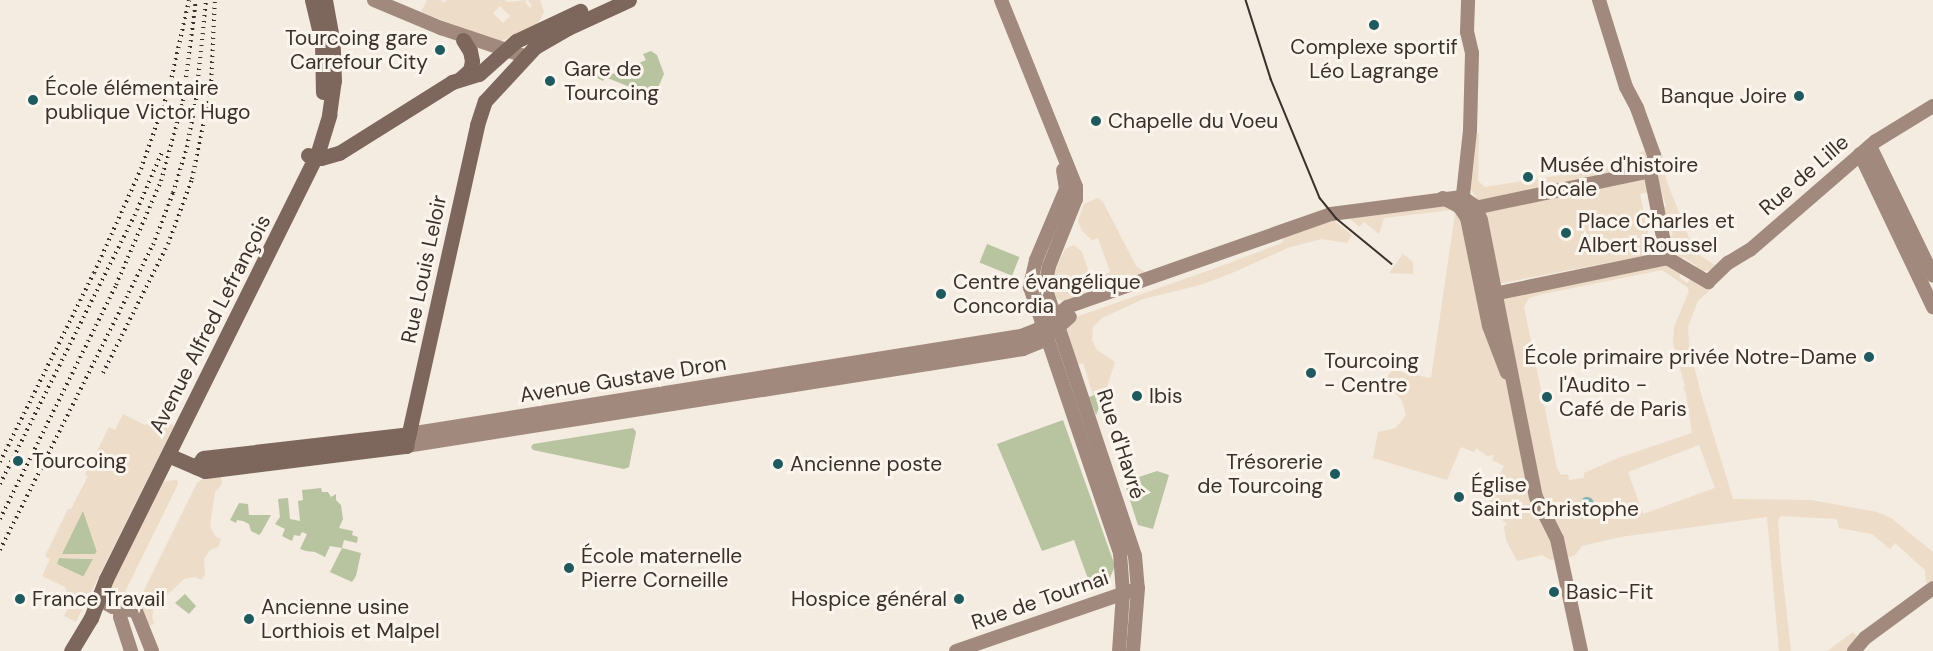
<!DOCTYPE html>
<meta charset="utf-8">
<style>
body{margin:0}
#map{position:relative;width:1933px;height:651px;overflow:hidden;background:#f4ebe1;font-family:"DM Sans",sans-serif}
div>[style]{position:absolute}
[style*='--x']{left:calc(var(--x)*1px);top:calc(var(--y)*1px);width:calc(var(--w)*1px);rotate:calc(var(--a)*1deg)}
.green>*{inset:0;background:#b8c4a0;transform-origin:0 0}
.plaza>*{inset:0;background:#ecdcc8}
.water>*{inset:0;background:#7fb0b2}
.round{border-radius:50%}
.secondary>*{height:14px;margin:-7px;padding:0 7px;transform-origin:7px;border-radius:7px;background:#a18a7d}
.primary>*{height:15px;margin:-7.5px;padding:0 7.5px;transform-origin:7.5px;border-radius:7.5px;background:#7d675c}
.tram>*{height:1.5px;margin:-0.75px;padding:0 0.75px;transform-origin:0.75px;border-radius:0.75px;background:#3b302b}
.rail>*{height:4px;margin-top:-2px;transform-origin:0;background:repeating-linear-gradient(90deg,#3b302b 0 1.5px,transparent 0 6px)}
.dots>*{width:16px;height:16px;translate:-50% -50%;box-sizing:border-box;border:3px solid #fbf5ee;border-radius:50%}
span{translate:-50% -50%;white-space:nowrap;text-align:center;line-height:1.15;-webkit-text-stroke:6px #fbf5ee;paint-order:stroke}
.poi-label{font-size:21px;color:#3b302b}
.right{translate:-100% -50%;text-align:right}
.left{translate:0 -50%;text-align:left}
.street-label{font-size:21px;color:#3b302b}
</style>
<div id="map">
<div class="green">
<div style="clip-path:polygon(651px 51px,657px 55px,664px 74px,653px 99px,647px 100px,635px 95px,636px 91px,628px 91px,630px 87px,605px 77px,603px 81px,593px 76px,597px 67px,613px 74px,646px 60px,643px 54px)"></div>
<div style="left:987px;top:244px;width:35px;height:20px;rotate:22deg"></div>
<div style="clip-path:polygon(1097px 394px,1104px 396px,1096px 415px,1089px 397px)"></div>
<div style="clip-path:polygon(1063px 420px,1115px 566px,1107px 585px,1092px 590px,1074px 540px,1042px 551px,997px 444px)"></div>
<div style="clip-path:polygon(633px 428px,636px 432px,629px 467px,624px 469px,533px 450px,531px 447px,533px 444px)"></div>
<div style="clip-path:polygon(1157px 471px,1169px 475px,1153px 529px,1138px 525px,1124px 482px)"></div>
<div style="clip-path:polygon(321px 488px,322px 492px,328px 492px,331px 497px,336px 494px,336px 500px,341px 505px,343px 519px,339px 528px,353px 531px,352px 535px,358px 537px,357px 543px,344px 540px,342px 548px,361px 553px,356px 576px,352px 582px,330px 572px,342px 548px,330px 546px,325px 557px,315px 552px,306px 551px,300px 549px,307px 534px,302px 532px,300px 536px,294px 535px,292px 541px,282px 536px,285px 529px,275px 524px,280px 517px,278px 499px,288px 498px,290px 519px,300px 521px,298px 501px,303px 500px,302px 490px)"></div>
<div style="clip-path:polygon(239px 503px,248px 504px,249px 515px,271px 515px,261px 533px,259px 535px,251px 531px,249px 524px,243px 521px,237px 520px,236px 523px,230px 520px)"></div>
<div style="clip-path:polygon(83px 510px,97px 552px,95px 554px,61px 554px)"></div>
<div style="clip-path:polygon(59px 558px,93px 559px,84px 577px,56px 564px)"></div>
<div style="clip-path:polygon(185px 594px,196px 606px,189px 614px,175px 603px)"></div>
</div>
<div class="plaza">
<div style="clip-path:polygon(evenodd,427px 0,441px 0,443px 3px,447px 0,505px 0,507px 2px,527px 0,525px 2px,530px 8px,532px 6px,528px 0,540px 0,544px 12px,537px 25px,499px 42px,421px 12px,427px 0,500px 6px,510px 16px,503px 23px,493px 13px,500px 6px)"></div>
<div style="clip-path:polygon(1474px 133px,1479px 133px,1478px 181px,1485px 187px,1637px 163px,1640px 158px,1639px 153px,1648px 149px,1647px 166px,1478px 201px,1470px 188px)"></div>
<div style="clip-path:polygon(1658px 146px,1667px 166px,1663px 168px,1668px 185px,1695px 252px,1718px 267px,1714px 270px,1699px 271px,1695px 269px,1697px 266px,1683px 257px,1681px 260px,1673px 253px,1669px 237px,1673px 235px,1663px 207px,1666px 206px,1657px 176px,1655px 147px)"></div>
<div style="clip-path:polygon(1644px 179px,1648px 192px,1640px 194px,1650px 243px,1658px 241px,1659px 253px,1497px 284px,1482px 213px)"></div>
<div style="clip-path:polygon(1098px 198px,1103px 202px,1136px 266px,1146px 273px,1114px 285px,1108px 282px,1105px 275px,1110px 272px,1098px 238px,1092px 240px,1082px 231px,1078px 221px,1084px 204px)"></div>
<div style="clip-path:polygon(1445px 205px,1459px 211px,1507px 385px,1533px 504px,1548px 531px,1556px 559px,1551px 560px,1542px 555px,1517px 561px,1506px 540px,1504px 527px,1507px 524px,1503px 521px,1502px 514px,1487px 498px,1504px 466px,1492px 460px,1494px 455px,1487px 456px,1476px 448px,1474px 452px,1461px 447px,1447px 480px,1373px 458px,1378px 432px,1396px 428px,1406px 415px,1402px 401px,1384px 380px,1396px 366px,1403px 373px,1431px 378px,1455px 214px,1451px 210px,1384px 218px,1379px 234px,1364px 222px,1359px 227px,1347px 216px)"></div>
<div style="clip-path:polygon(1333px 220px,1352px 235px,1347px 243px,1322px 239px,1290px 247px,1232px 273px,1200px 285px,1143px 299px,1102px 318px,1093px 327px,1092px 340px,1097px 350px,1115px 362px,1104px 396px,1093px 395px,1083px 363px,1078px 364px,1067px 330px,1073px 318px,1216px 268px,1282px 243px,1284px 237px)"></div>
<div style="clip-path:polygon(1074px 245px,1082px 252px,1094px 288px,1091px 293px,1064px 302px,1056px 298px,1052px 278px,1065px 249px)"></div>
<div style="clip-path:polygon(1403px 254px,1413px 262px,1413px 274px,1389px 273px)"></div>
<div style="clip-path:polygon(evenodd,1660px 262px,1681px 273px,1679px 277px,1687px 283px,1691px 278px,1730px 271px,1698px 301px,1688px 327px,1689px 346px,1701px 394px,1733px 499px,1811px 500px,1877px 512px,1891px 518px,1933px 552px,1933px 581px,1926px 583px,1925px 570px,1895px 543px,1890px 549px,1872px 534px,1839px 528px,1837px 519px,1781px 516px,1778px 520px,1781px 562px,1791px 651px,1779px 651px,1767px 517px,1620px 537px,1582px 546px,1575px 555px,1566px 558px,1541px 492px,1502px 299px,1503px 297px,1660px 262px,1662px 270px,1687px 287px,1689px 291px,1674px 327px,1673px 343px,1685px 386px,1683px 387px,1686px 393px,1692px 433px,1618px 458px,1584px 473px,1584px 478px,1569px 480px,1568px 474px,1561px 475px,1557px 468px,1524px 307px,1529px 298px,1543px 294px,1662px 270px,1660px 262px,1699px 445px,1715px 488px,1643px 514px,1628px 472px,1699px 445px)"></div>
<div style="clip-path:polygon(evenodd,123px 414px,145px 425px,163px 420px,174px 426px,76px 622px,64px 616px,71px 603px,65px 587px,42px 576px,50px 559px,45px 556px,68px 509px,71px 509px,88px 476px,85px 475px,109px 427px,115px 430px,123px 414px,83px 511px,97px 551px,95px 554px,62px 554px,83px 511px,123px 414px,59px 558px,92px 559px,93px 559px,83px 577px,57px 564px,59px 558px)"></div>
<div style="clip-path:polygon(220px 473px,222px 484px,215px 492px,210px 526px,215px 536px,221px 539px,218px 547px,210px 550px,204px 559px,205px 574px,202px 580px,195px 577px,184px 579px,154px 607px,152px 617px,154px 624px,147px 627px,141px 603px,144px 590px,197px 483px,208px 475px)"></div>
<div style="clip-path:polygon(177px 480px,178px 484px,122px 598px,118px 600px,112px 597px,112px 585px,162px 484px,166px 481px)"></div>
<div style="clip-path:polygon(1853px 632px,1858px 638px,1850px 651px,1827px 651px)"></div>
</div>
<div class="water">
<div class="round" style="left:1580px;top:497px;width:14px;height:14px"></div>
</div>
<div class="secondary">
<div style="--x:374;--y:0;--w:73;--a:22.7"></div>
<div style="--x:441;--y:28;--w:88;--a:18.6"></div>
<div style="--x:1001;--y:0;--w:201;--a:68.1"></div>
<div style="--x:1076;--y:187;--w:12;--a:90"></div>
<div style="--x:1076;--y:199;--w:72;--a:111.9"></div>
<div style="--x:1049;--y:266;--w:21;--a:101"></div>
<div style="--x:1045;--y:287;--w:284;--a:71.5"></div>
<div style="--x:1135;--y:556;--w:32;--a:85"></div>
<div style="--x:1138;--y:588;--w:63;--a:94.5"></div>
<div style="--x:1599;--y:0;--w:91;--a:72.8"></div>
<div style="--x:1626;--y:87;--w:24;--a:62"></div>
<div style="--x:1637;--y:108;--w:50;--a:70.1"></div>
<div style="--x:1654;--y:155;--w:8;--a:90"></div>
<div style="--x:1654;--y:163;--w:9;--a:117"></div>
<div style="--x:1870;--y:146;--w:144;--a:64.1"></div>
<div style="--x:1860;--y:154;--w:170;--a:64.5"></div>
<div style="--x:1063;--y:170;--w:19;--a:81"></div>
<div style="--x:1066;--y:189;--w:77;--a:112.9"></div>
<div style="--x:1036;--y:260;--w:28;--a:103"></div>
<div style="--x:1030;--y:287;--w:281;--a:71.3"></div>
<div style="--x:1120;--y:553;--w:40;--a:85.7"></div>
<div style="--x:1123;--y:593;--w:58;--a:93.9"></div>
<div style="--x:1650;--y:171;--w:89;--a:78.9"></div>
<div style="--x:1443;--y:198;--w:18;--a:27"></div>
<div style="--x:1459;--y:206;--w:14;--a:56"></div>
<div style="--x:1467;--y:218;--w:110;--a:78.5"></div>
<div style="--x:1489;--y:326;--w:50;--a:69"></div>
<div style="--x:1462;--y:204;--w:74;--a:-83.8"></div>
<div style="--x:1470;--y:130;--w:77;--a:-88.5"></div>
<div style="--x:1472;--y:53;--w:22;--a:-103"></div>
<div style="--x:1467;--y:32;--w:32;--a:-88"></div>
<div style="--x:1470;--y:209;--w:184;--a:-11.9"></div>
<div style="--x:1667;--y:258;--w:48;--a:30.3"></div>
<div style="--x:1708;--y:282;--w:28;--a:-44"></div>
<div style="--x:1728;--y:263;--w:26;--a:-31"></div>
<div style="--x:1750;--y:250;--w:167;--a:-40.9"></div>
<div style="--x:1876;--y:141;--w:67;--a:-31.6"></div>
<div style="--x:1489;--y:295;--w:182;--a:-11.7"></div>
<div style="--x:409;--y:434;--w:620;--a:-9.1"></div>
<div style="--x:1021;--y:336;--w:17;--a:-21"></div>
<div style="--x:1037;--y:330;--w:38;--a:-37"></div>
<div style="--x:1067;--y:307;--w:280;--a:-19.4"></div>
<div style="--x:1331;--y:214;--w:132;--a:-7.4"></div>
<div style="--x:1462;--y:197;--w:16;--a:35"></div>
<div style="--x:1475;--y:206;--w:15;--a:67"></div>
<div style="--x:1481;--y:220;--w:282;--a:78.8"></div>
<div style="--x:1536;--y:497;--w:47;--a:63.4"></div>
<div style="--x:1557;--y:539;--w:115;--a:77.9"></div>
<div style="--x:406;--y:446;--w:625;--a:-8.93"></div>
<div style="--x:1023;--y:349;--w:22;--a:-22"></div>
<div style="--x:1043;--y:341;--w:36;--a:-42"></div>
<div style="--x:98;--y:599;--w:17;--a:28"></div>
<div style="--x:113;--y:607;--w:23;--a:10"></div>
<div style="--x:136;--y:611;--w:43;--a:68.2"></div>
<div style="--x:123;--y:608;--w:9;--a:108"></div>
<div style="--x:120;--y:617;--w:36;--a:72"></div>
<div style="--x:956;--y:651;--w:184;--a:-19"></div>
<div style="--x:1854;--y:651;--w:17;--a:-50"></div>
<div style="--x:1865;--y:638;--w:84;--a:-36.3"></div>
</div>
<div class="primary">
<div style="--x:312;--y:0;--w:43;--a:76.6"></div>
<div style="--x:322;--y:42;--w:50;--a:88.9"></div>
<div style="--x:461;--y:78;--w:12;--a:-42"></div>
<div style="--x:470;--y:70;--w:9;--a:-77"></div>
<div style="--x:472;--y:61;--w:10;--a:-101"></div>
<div style="--x:470;--y:51;--w:13;--a:-122"></div>
<div style="--x:308;--y:155;--w:13;--a:13"></div>
<div style="--x:321;--y:158;--w:19;--a:-16"></div>
<div style="--x:339;--y:153;--w:133;--a:-32.1"></div>
<div style="--x:452;--y:82;--w:28;--a:-17"></div>
<div style="--x:479;--y:74;--w:50;--a:-41.7"></div>
<div style="--x:516;--y:41;--w:71;--a:-25.1"></div>
<div style="--x:168;--y:455;--w:40;--a:23.4"></div>
<div style="--x:205;--y:471;--w:203;--a:-7.1"></div>
<div style="--x:406;--y:446;--w:329;--a:-77.5"></div>
<div style="--x:477;--y:125;--w:25;--a:-72"></div>
<div style="--x:485;--y:101;--w:74;--a:-47.2"></div>
<div style="--x:535;--y:47;--w:38;--a:-30"></div>
<div style="--x:568;--y:28;--w:67;--a:-24.7"></div>
<div style="--x:196;--y:467;--w:11;--a:-52"></div>
<div style="--x:203;--y:458;--w:207;--a:-6.6"></div>
<div style="--x:71;--y:651;--w:39;--a:-59"></div>
<div style="--x:91;--y:618;--w:42;--a:-69"></div>
<div style="--x:106;--y:579;--w:477;--a:-63.6"></div>
<div style="--x:318;--y:152;--w:39;--a:-73"></div>
<div style="--x:329;--y:115;--w:34;--a:-82"></div>
<div style="--x:334;--y:81;--w:37;--a:-92"></div>
<div style="--x:333;--y:44;--w:45;--a:-100.3"></div>
</div>
<div class="tram">
<div style="--x:1246;--y:0;--w:83;--a:72.4"></div>
<div style="--x:1271;--y:79;--w:129;--a:67.6"></div>
<div style="--x:1320;--y:198;--w:26;--a:51"></div>
<div style="--x:1336;--y:218;--w:72;--a:39.4"></div>
</div>
<div class="rail">
<div style="--x:103;--y:373;--w:144;--a:-63.3"></div>
<div style="--x:168;--y:244;--w:69;--a:-69.7"></div>
<div style="--x:192;--y:179;--w:94;--a:-78.3"></div>
<div style="--x:211;--y:87;--w:87;--a:-87.4"></div>
<div style="--x:0;--y:462;--w:211;--a:-63.6"></div>
<div style="--x:94;--y:273;--w:114;--a:-65.7"></div>
<div style="--x:141;--y:169;--w:85;--a:-70.7"></div>
<div style="--x:169;--y:89;--w:91;--a:-77.3"></div>
<div style="--x:0;--y:484;--w:306;--a:-63.4"></div>
<div style="--x:137;--y:210;--w:63;--a:-66.7"></div>
<div style="--x:0;--y:519;--w:261;--a:-63.6"></div>
<div style="--x:116;--y:285;--w:113;--a:-66.6"></div>
<div style="--x:161;--y:181;--w:83;--a:-74.6"></div>
<div style="--x:183;--y:101;--w:102;--a:-82.7"></div>
<div style="--x:0;--y:550;--w:341;--a:-63.4"></div>
<div style="--x:153;--y:245;--w:56;--a:-69"></div>
<div style="--x:173;--y:193;--w:48;--a:-73.1"></div>
<div style="--x:187;--y:147;--w:48;--a:-79.2"></div>
<div style="--x:196;--y:100;--w:100;--a:-84.3"></div>
</div>
<div class="dots">
<div style="left:1374px;top:25px;background:#1f5a5e"></div>
<div style="left:440px;top:50px;background:#1f5a5e"></div>
<div style="left:550px;top:81px;background:#1f5a5e"></div>
<div style="left:1799px;top:96px;background:#1f5a5e"></div>
<div style="left:33px;top:100px;background:#1f5a5e"></div>
<div style="left:1096px;top:121px;background:#1f5a5e"></div>
<div style="left:1528px;top:177px;background:#1f5a5e"></div>
<div style="left:1566px;top:233px;background:#1f5a5e"></div>
<div style="left:941px;top:294px;background:#1f5a5e"></div>
<div style="left:1869px;top:357px;background:#1f5a5e"></div>
<div style="left:1311px;top:373px;background:#1f5a5e"></div>
<div style="left:1137px;top:396px;background:#1f5a5e"></div>
<div style="left:1547px;top:397px;background:#1f5a5e"></div>
<div style="left:18px;top:461px;background:#1f5a5e"></div>
<div style="left:778px;top:464px;background:#1f5a5e"></div>
<div style="left:1335px;top:474px;background:#1f5a5e"></div>
<div style="left:1459px;top:497px;background:#1f5a5e"></div>
<div style="left:569px;top:568px;background:#1f5a5e"></div>
<div style="left:1554px;top:592px;background:#1f5a5e"></div>
<div style="left:20px;top:599px;background:#1f5a5e"></div>
<div style="left:959px;top:599px;background:#1f5a5e"></div>
<div style="left:249px;top:619px;background:#1f5a5e"></div>
</div>
<div class="poi-label">
<span class="right" style="left:428px;top:50px">Tourcoing gare<br>Carrefour City</span>
<span style="left:1374px;top:59px">Complexe sportif<br>Léo Lagrange</span>
<span class="left" style="left:564px;top:81px">Gare de<br>Tourcoing</span>
<span class="left" style="left:45px;top:100px">École élémentaire<br>publique Victor Hugo</span>
<span class="right" style="left:1787px;top:96px">Banque Joire</span>
<span class="left" style="left:1108px;top:121px">Chapelle du Voeu</span>
<span class="left" style="left:1540px;top:177px">Musée d'histoire<br>locale</span>
<span class="left" style="left:1578px;top:233px">Place Charles et<br>Albert Roussel</span>
<span class="left" style="left:953px;top:294px">Centre évangélique<br>Concordia</span>
<span class="right" style="left:1857px;top:357px">École primaire privée Notre-Dame</span>
<span class="left" style="left:1324px;top:373px">Tourcoing<br>- Centre</span>
<span class="left" style="left:1559px;top:397px">l'Audito -<br>Café de Paris</span>
<span class="left" style="left:1149px;top:396px">Ibis</span>
<span class="left" style="left:32px;top:461px">Tourcoing</span>
<span class="right" style="left:1323px;top:474px">Trésorerie<br>de Tourcoing</span>
<span class="left" style="left:790px;top:464px">Ancienne poste</span>
<span class="left" style="left:1471px;top:497px">Église<br>Saint-Christophe</span>
<span class="left" style="left:581px;top:568px">École maternelle<br>Pierre Corneille</span>
<span class="left" style="left:1566px;top:592px">Basic-Fit</span>
<span class="left" style="left:32px;top:599px">France Travail</span>
<span class="right" style="left:947px;top:599px">Hospice général</span>
<span class="left" style="left:261px;top:619px">Ancienne usine<br>Lorthiois et Malpel</span>
</div>
<div class="street-label">
<span style="left:1804px;top:175px;rotate:-41deg">Rue de Lille</span>
<span style="left:424px;top:269px;rotate:-78deg">Rue Louis Leloir</span>
<span style="left:210px;top:324px;rotate:-63deg">Avenue Alfred Lefrançois</span>
<span style="left:623px;top:379px;rotate:-9deg">Avenue Gustave Dron</span>
<span style="left:1121px;top:444px;rotate:72deg">Rue d'Havré</span>
<span style="left:1040px;top:600px;rotate:-19deg">Rue de Tournai</span>
</div>
</div>
